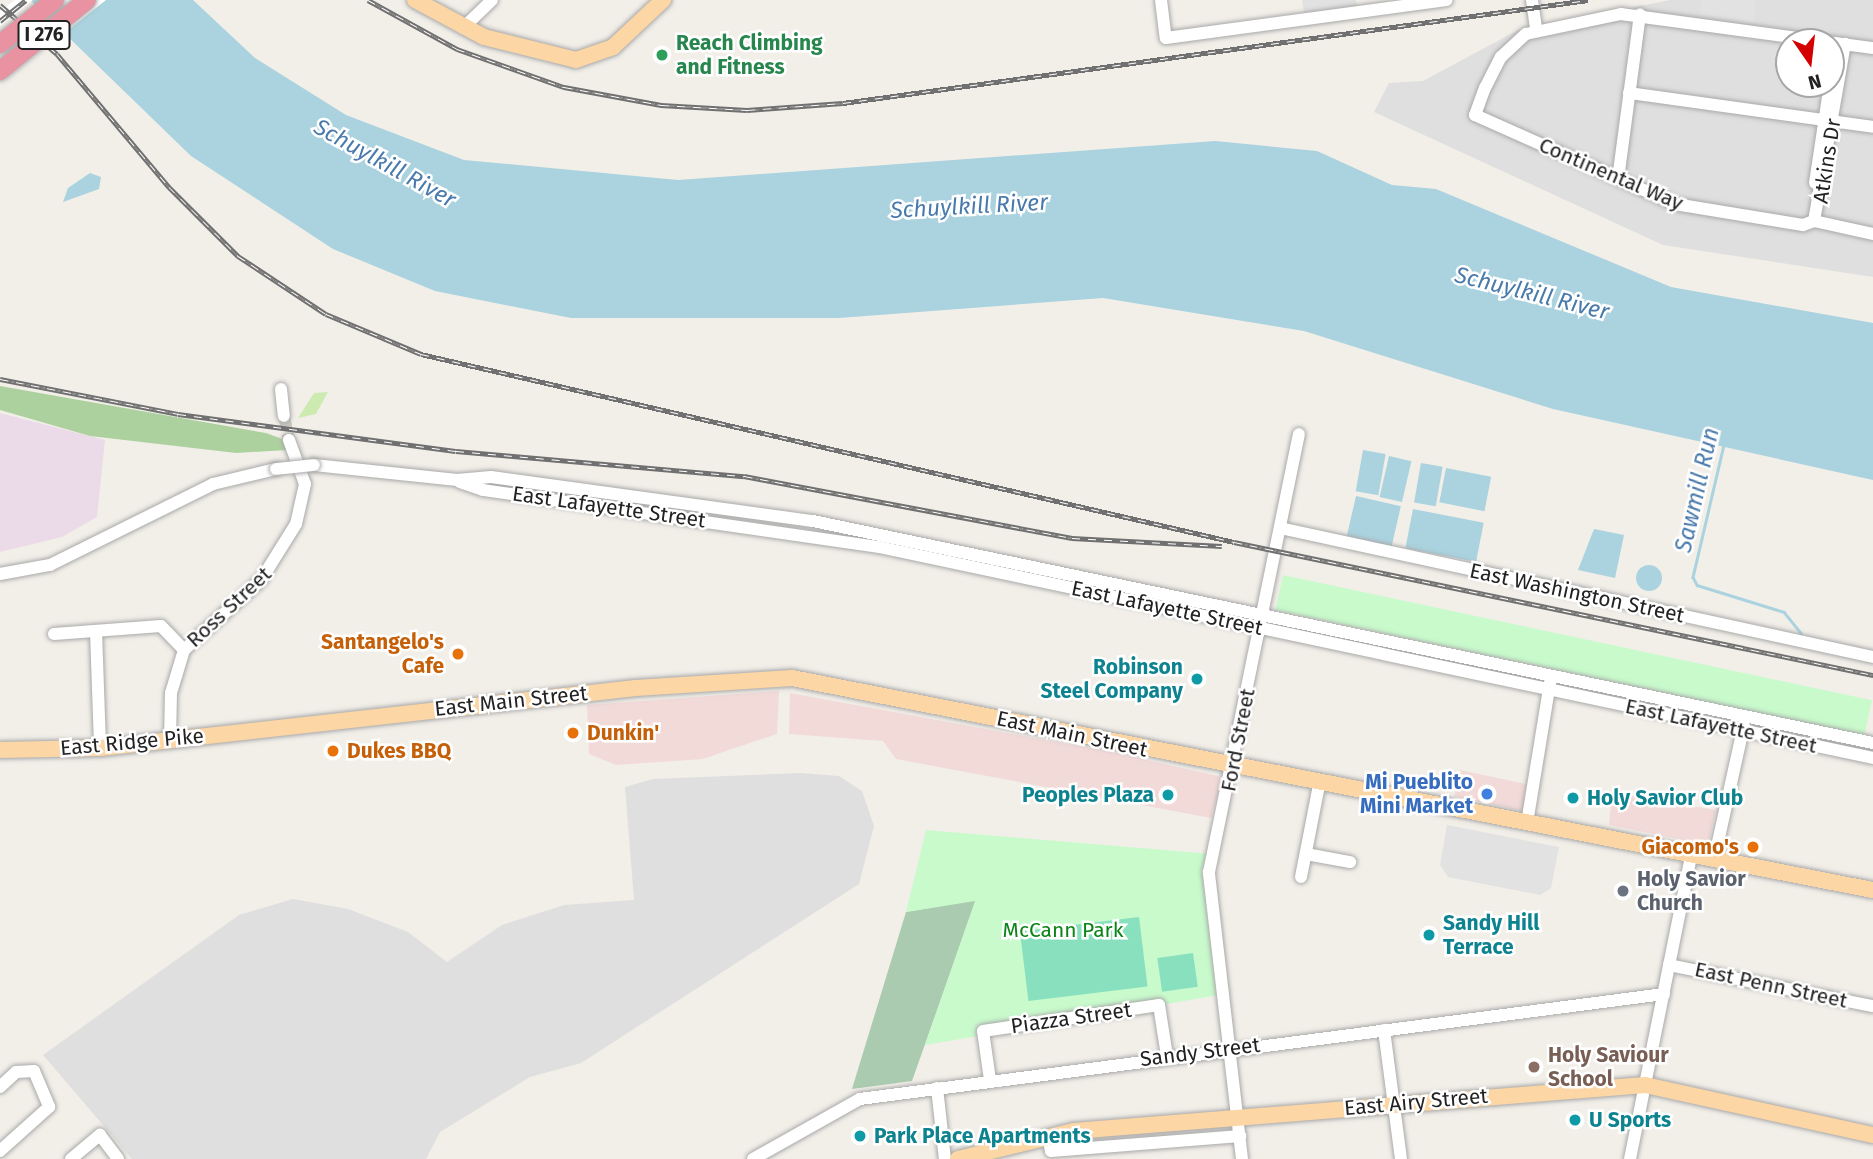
<!DOCTYPE html>
<style>
body{margin:0}
#map{position:relative;width:1873px;height:1159px;overflow:hidden;background:#f2efe9;font-family:"Fira Sans",sans-serif}
div>[style]{position:absolute}
[style*='--x']{left:calc(var(--x)*1px);top:calc(var(--y)*1px);width:calc(var(--w)*1px);rotate:calc(var(--a)*1deg)}
.residential>*{inset:0;background:#e0dfdf}
.commercial>*{inset:0;background:#f2dad9;transform-origin:0 0}
.industrial>*{inset:0;background:#ebdbe8}
.grass>*{inset:0;background:#cdebb0}
.forest>*{inset:0;background:#add19e}
.cemetery>*{inset:0;background:#aacbaf}
.park>*{inset:0;background:#c8facc;transform-origin:0 0}
.pitch>*{inset:0;background:#88e0be;transform-origin:0 0}
.parking>*{inset:0;background:#e2e2e2}
.water>*{inset:0;background:#aad3df;transform-origin:0 0}
.round{border-radius:50%}
.pier>*{inset:0;background:#fff}
.stream>*{height:2.5px;margin:-1.25px;padding:0 1.25px;transform-origin:1.25px;border-radius:1.25px;background:#aad3df}
.minor-tunnel>*{height:12px;margin-top:-6px;transform-origin:0;background:repeating-linear-gradient(90deg,#c8c6c1 0 12px,transparent 0 18px)}
.roads{filter:drop-shadow(0 0 2px #a9a9a9) drop-shadow(0 0 2px #a9a9a9)}
.minor>*{height:12px;margin:-6px;padding:0 6px;transform-origin:6px;border-radius:6px;background:#fff}
.major>*{height:16px;margin:-8px;padding:0 8px;transform-origin:8px;border-radius:8px;background:#fcd6a4}
.rail>*{height:5px;margin-top:-2.5px;transform-origin:0;background:repeating-linear-gradient(90deg,#fff 0 8px,#707070 0 16px);box-sizing:border-box;border-block:2px solid #707070}
.bridges{filter:drop-shadow(0 0 2px #a9a9a9) drop-shadow(0 0 2px #a9a9a9)}
.minor-bridge>*{height:12px;margin:-6px;padding:0 6px;transform-origin:6px;border-radius:6px;background:#fff}
.highway-bridge>*{height:18px;margin:-9px;padding:0 9px;transform-origin:9px;border-radius:9px;background:#e892a2}
.dots>*{width:19px;height:19px;translate:-50% -50%;box-sizing:border-box;border:4px solid #fff;border-radius:50%}
span{translate:-50% -50%;white-space:nowrap;text-align:center;line-height:1.15;-webkit-text-stroke:5px #fff;paint-order:stroke}
.shield-label span{padding:2px 5px;background:#fff;border:2px solid;border-radius:5px;-webkit-text-stroke-width:0}
.shield-label{font-size:19px;color:#222;font-weight:700}
.leisure-label{font-size:21px;color:#27864d;font-weight:700}
.left{translate:0 -50%;text-align:left}
.street-label{font-size:21px;color:#222}
.food-label{font-size:21px;color:#c56008;font-weight:700}
.right{translate:-100% -50%;text-align:right}
.culture-label{font-size:21px;color:#0d838f;font-weight:700}
.shop-label{font-size:21px;color:#366cbe;font-weight:700}
.worship-label{font-size:21px;color:#5b616d;font-weight:700}
.park-label{font-size:21px;color:#0c8416}
.education-label{font-size:21px;color:#785e54;font-weight:700}
.water-label{font-size:23px;color:#4a7aab;font-style:italic}
.north{position:absolute;left:1775px;top:28px;width:70px;height:70px;box-sizing:border-box;background:#fff;border:2px solid #a7a7a7;border-radius:50%;rotate:166deg;font-size:19px;font-weight:700;line-height:28px;text-align:center;color:#222}
.north::after{content:'';display:block;margin:auto;width:24px;height:32px;background:#d40000;clip-path:polygon(50% 0,100% 100%,50% 72%,0 100%)}
</style>
<div id="map">
<div class="residential">
<div style="clip-path:polygon(evenodd,1670px 0,1873px 0,1873px 277px,1663px 245px,1374px 112px,1389px 83px,1423px 81px,1518px 30px,1670px 0,1789px 42px,1831px 42px,1831px 84px,1789px 84px,1789px 42px)"></div>
<div style="clip-path:polygon(801px 773px,839px 776px,862px 791px,874px 826px,859px 884px,581px 1063px,530px 1077px,440px 1132px,426px 1159px,132px 1159px,43px 1055px,239px 915px,293px 899px,348px 909px,408px 932px,447px 962px,502px 925px,564px 905px,634px 900px,625px 787px,653px 779px)"></div>
</div>
<div class="commercial">
<div style="clip-path:polygon(779px 691px,777px 734px,729px 750px,703px 759px,616px 765px,589px 754px,587px 705px)"></div>
<div style="clip-path:polygon(790px 693px,1111px 752px,1222px 777px,1211px 818px,896px 759px,883px 741px,789px 734px)"></div>
<div style="left:1460px;top:770px;width:70px;height:27px;rotate:12deg"></div>
<div style="clip-path:polygon(1612px 793px,1716px 810px,1708px 845px,1609px 825px)"></div>
</div>
<div class="industrial">
<div style="clip-path:polygon(0 413px,105px 440px,97px 517px,62px 537px,0 552px)"></div>
</div>
<div class="grass">
<div style="clip-path:polygon(328px 392px,316px 414px,298px 418px,314px 393px)"></div>
</div>
<div class="forest">
<div style="clip-path:polygon(0 386px,266px 433px,285px 440px,288px 450px,236px 453px,90px 436px,0 410px)"></div>
</div>
<div class="cemetery">
<div style="clip-path:polygon(976px 900px,912px 1081px,852px 1089px,906px 912px)"></div>
</div>
<div class="park">
<div style="left:1283px;top:575px;width:602px;height:36px;rotate:12deg"></div>
<div style="clip-path:polygon(926px 830px,1212px 854px,1225px 994px,925px 1045px,975px 901px,906px 912px)"></div>
</div>
<div class="pitch">
<div style="left:1139px;top:917px;width:70px;height:120px;rotate:83deg"></div>
<div style="left:1193px;top:953px;width:34px;height:36px;rotate:82deg"></div>
</div>
<div class="parking">
<div style="clip-path:polygon(1302px 0,1356px 0,1357px 6px,1304px 13px)"></div>
<div style="clip-path:polygon(1702px 0,1756px 0,1753px 22px,1700px 14px)"></div>
<div style="clip-path:polygon(1447px 825px,1559px 847px,1551px 888px,1540px 895px,1448px 877px,1440px 865px)"></div>
</div>
<div class="water">
<div style="clip-path:polygon(30px 0,193px 0,255px 58px,346px 115px,464px 160px,678px 180px,1215px 141px,1317px 151px,1392px 185px,1436px 189px,1671px 287px,1873px 323px,1873px 480px,1553px 409px,1304px 331px,1103px 298px,839px 318px,571px 318px,435px 291px,333px 249px,191px 156px)"></div>
<div style="clip-path:polygon(90px 173px,101px 177px,99px 189px,63px 202px,68px 188px)"></div>
<div style="left:1363px;top:450px;width:23px;height:42px;rotate:10deg"></div>
<div style="left:1389px;top:456px;width:23px;height:42px;rotate:13deg"></div>
<div style="left:1421px;top:463px;width:22px;height:40px;rotate:10deg"></div>
<div style="left:1446px;top:468px;width:46px;height:35px;rotate:11deg"></div>
<div style="left:1356px;top:496px;width:46px;height:41px;rotate:13deg"></div>
<div style="left:1413px;top:509px;width:72px;height:40px;rotate:11deg"></div>
<div style="clip-path:polygon(1594px 529px,1624px 535px,1615px 578px,1578px 570px)"></div>
<div class="round" style="left:1636px;top:565px;width:26px;height:26px"></div>
</div>
<div class="pier">
<div style="clip-path:polygon(15px 0,33px 0,0 26px,0 11px)"></div>
<div style="clip-path:polygon(41px 0,106px 0,4px 81px,0 32px)"></div>
</div>
<div class="stream">
<div style="--x:1724;--y:445;--w:136;--a:103.2"></div>
<div style="--x:1693;--y:577;--w:9;--a:63"></div>
<div style="--x:1697;--y:585;--w:91;--a:17.2"></div>
<div style="--x:1784;--y:612;--w:27;--a:51"></div>
</div>
<div class="minor-tunnel">
<div style="--x:284;--y:416;--w:25;--a:78"></div>
</div>
<div class="roads">
<div class="minor">
<div style="--x:1161;--y:0;--w:38;--a:83"></div>
<div style="--x:1166;--y:38;--w:283;--a:-7.7"></div>
<div style="--x:1532;--y:0;--w:30;--a:82"></div>
<div style="--x:463;--y:28;--w:40;--a:-44"></div>
<div style="--x:1831;--y:80;--w:37;--a:-81"></div>
<div style="--x:1629;--y:93;--w:246;--a:7.9"></div>
<div style="--x:1618;--y:179;--w:166;--a:-82.4"></div>
<div style="--x:1815;--y:183;--w:100;--a:-81.4"></div>
<div style="--x:1814;--y:221;--w:12;--a:160"></div>
<div style="--x:1803;--y:225;--w:130;--a:-170.7"></div>
<div style="--x:1675;--y:204;--w:219;--a:-156"></div>
<div style="--x:1475;--y:115;--w:29;--a:-70"></div>
<div style="--x:1485;--y:88;--w:35;--a:-63"></div>
<div style="--x:1501;--y:57;--w:34;--a:-43"></div>
<div style="--x:1526;--y:34;--w:97;--a:-11.9"></div>
<div style="--x:1621;--y:14;--w:254;--a:7.7"></div>
<div style="--x:1814;--y:221;--w:180;--a:-80.1"></div>
<div style="--x:1814;--y:221;--w:60;--a:12.4"></div>
<div style="--x:281;--y:389;--w:27;--a:84"></div>
<div style="--x:314;--y:465;--w:144;--a:6"></div>
<div style="--x:457;--y:480;--w:34;--a:-5"></div>
<div style="--x:491;--y:477;--w:325;--a:7.8"></div>
<div style="--x:813;--y:521;--w:1083;--a:11.83"></div>
<div style="--x:460;--y:482;--w:24;--a:19"></div>
<div style="--x:483;--y:490;--w:400;--a:8.2"></div>
<div style="--x:879;--y:547;--w:1016;--a:11.98"></div>
<div style="--x:1280;--y:528;--w:607;--a:12.27"></div>
<div style="--x:0;--y:574;--w:51;--a:-10.2"></div>
<div style="--x:50;--y:565;--w:182;--a:-26.4"></div>
<div style="--x:213;--y:484;--w:65;--a:-13.4"></div>
<div style="--x:96;--y:631;--w:117;--a:88"></div>
<div style="--x:54;--y:634;--w:107;--a:-4.3"></div>
<div style="--x:161;--y:626;--w:33;--a:46"></div>
<div style="--x:170;--y:740;--w:47;--a:-88.8"></div>
<div style="--x:171;--y:693;--w:45;--a:-73.2"></div>
<div style="--x:184;--y:650;--w:104;--a:-42.3"></div>
<div style="--x:261;--y:580;--w:66;--a:-58"></div>
<div style="--x:296;--y:524;--w:41;--a:-77.3"></div>
<div style="--x:305;--y:484;--w:47;--a:-110"></div>
<div style="--x:1527;--y:823;--w:143;--a:-80.7"></div>
<div style="--x:1306;--y:854;--w:45;--a:10.3"></div>
<div style="--x:1714;--y:860;--w:138;--a:-77.5"></div>
<div style="--x:1301;--y:877;--w:94;--a:-78.9"></div>
<div style="--x:1669;--y:965;--w:208;--a:11.4"></div>
<div style="--x:1384;--y:1030;--w:130;--a:82.5"></div>
<div style="--x:990;--y:1080;--w:49;--a:-98.1"></div>
<div style="--x:983;--y:1031;--w:178;--a:-8.4"></div>
<div style="--x:1159;--y:1005;--w:52;--a:81.1"></div>
<div style="--x:0;--y:1087;--w:22;--a:-43"></div>
<div style="--x:16;--y:1072;--w:18;--a:-3"></div>
<div style="--x:34;--y:1071;--w:39;--a:67"></div>
<div style="--x:49;--y:1107;--w:66;--a:138.1"></div>
<div style="--x:937;--y:1088;--w:71;--a:83.6"></div>
<div style="--x:1048;--y:1136;--w:15;--a:79"></div>
<div style="--x:1051;--y:1151;--w:190;--a:-4.5"></div>
<div style="--x:71;--y:1159;--w:38;--a:-40"></div>
<div style="--x:100;--y:1135;--w:30;--a:53"></div>
<div style="--x:753;--y:1159;--w:123;--a:-29.3"></div>
<div style="--x:860;--y:1099;--w:811;--a:-7.44"></div>
<div style="--x:1242;--y:1159;--w:289;--a:-96.6"></div>
<div style="--x:1209;--y:872;--w:447;--a:-78.4"></div>
<div style="--x:1630;--y:1159;--w:309;--a:-78.6"></div>
</div>
<div class="major">
<div style="--x:415;--y:0;--w:78;--a:28.2"></div>
<div style="--x:484;--y:37;--w:95;--a:14"></div>
<div style="--x:576;--y:60;--w:39;--a:-19"></div>
<div style="--x:613;--y:47;--w:69;--a:-43.2"></div>
<div style="--x:0;--y:750;--w:100;--a:-1.1"></div>
<div style="--x:100;--y:748;--w:539;--a:-6.39"></div>
<div style="--x:636;--y:688;--w:156;--a:-3.7"></div>
<div style="--x:792;--y:678;--w:1102;--a:11.1"></div>
<div style="--x:958;--y:1159;--w:119;--a:-13.6"></div>
<div style="--x:1074;--y:1131;--w:573;--a:-4.61"></div>
<div style="--x:1645;--y:1085;--w:233;--a:12.4"></div>
</div>
</div>
<div class="rail">
<div style="--x:368;--y:0;--w:102;--a:28.8"></div>
<div style="--x:457;--y:49;--w:114;--a:19.6"></div>
<div style="--x:564;--y:87;--w:99;--a:10.5"></div>
<div style="--x:661;--y:105;--w:86;--a:3.3"></div>
<div style="--x:747;--y:110;--w:96;--a:-4.2"></div>
<div style="--x:843;--y:103;--w:752;--a:-7.87"></div>
<div style="--x:0;--y:5;--w:75;--a:40.7"></div>
<div style="--x:57;--y:54;--w:174;--a:49.9"></div>
<div style="--x:169;--y:187;--w:98;--a:45"></div>
<div style="--x:238;--y:256;--w:105;--a:33.4"></div>
<div style="--x:326;--y:314;--w:103;--a:22.8"></div>
<div style="--x:421;--y:354;--w:834;--a:13.02"></div>
<div style="--x:1234;--y:542;--w:653;--a:11.76"></div>
<div style="--x:0;--y:21;--w:33;--a:-39"></div>
<div style="--x:0;--y:379;--w:181;--a:11.1"></div>
<div style="--x:178;--y:414;--w:280;--a:7.6"></div>
<div style="--x:456;--y:451;--w:289;--a:5"></div>
<div style="--x:744;--y:476;--w:334;--a:10.7"></div>
<div style="--x:1072;--y:538;--w:150;--a:3.1"></div>
</div>
<div class="bridges">
<div class="minor-bridge">
<div style="--x:276;--y:469;--w:38;--a:-6"></div>
</div>
<div class="highway-bridge">
<div style="--x:0;--y:44;--w:70;--a:-38.7"></div>
<div style="--x:0;--y:71;--w:112;--a:-39.2"></div>
</div>
</div>
<div class="dots">
<div style="left:662px;top:55px;background:#2e9e5b"></div>
<div style="left:458px;top:654px;background:#e8710a"></div>
<div style="left:1197px;top:679px;background:#0f9aa8"></div>
<div style="left:573px;top:733px;background:#e8710a"></div>
<div style="left:333px;top:751px;background:#e8710a"></div>
<div style="left:1487px;top:794px;background:#3f7fe0"></div>
<div style="left:1168px;top:795px;background:#0f9aa8"></div>
<div style="left:1573px;top:798px;background:#0f9aa8"></div>
<div style="left:1753px;top:847px;background:#e8710a"></div>
<div style="left:1623px;top:891px;background:#6b7280"></div>
<div style="left:1429px;top:935px;background:#0f9aa8"></div>
<div style="left:1534px;top:1067px;background:#8d6e63"></div>
<div style="left:1575px;top:1120px;background:#0f9aa8"></div>
<div style="left:860px;top:1136px;background:#0f9aa8"></div>
</div>
<div class="shield-label">
<span style="left:44px;top:35px">I 276</span>
</div>
<div class="leisure-label">
<span class="left" style="left:676px;top:55px">Reach Climbing<br>and Fitness</span>
</div>
<div class="street-label">
<span style="left:1827px;top:161px;rotate:-81deg">Atkins Dr</span>
<span style="left:1611px;top:174px;rotate:23deg">Continental Way</span>
<span style="left:609px;top:507px;rotate:8deg">East Lafayette Street</span>
<span style="left:1577px;top:593px;rotate:12deg">East Washington Street</span>
<span style="left:229px;top:607px;rotate:-43deg">Ross Street</span>
<span style="left:1167px;top:608px;rotate:12deg">East Lafayette Street</span>
<span style="left:511px;top:701px;rotate:-6deg">East Main Street</span>
<span style="left:1721px;top:726px;rotate:12deg">East Lafayette Street</span>
<span style="left:1072px;top:734px;rotate:12deg">East Main Street</span>
<span style="left:1238px;top:740px;rotate:-79deg">Ford Street</span>
<span style="left:132px;top:742px;rotate:-5deg">East Ridge Pike</span>
<span style="left:1771px;top:985px;rotate:12deg">East Penn Street</span>
<span style="left:1071px;top:1018px;rotate:-8deg">Piazza Street</span>
<span style="left:1200px;top:1052px;rotate:-7deg">Sandy Street</span>
<span style="left:1416px;top:1102px;rotate:-5deg">East Airy Street</span>
</div>
<div class="food-label">
<span class="right" style="left:444px;top:654px">Santangelo's<br>Cafe</span>
<span class="left" style="left:587px;top:733px">Dunkin'</span>
<span class="left" style="left:347px;top:751px">Dukes BBQ</span>
<span class="right" style="left:1739px;top:847px">Giacomo's</span>
</div>
<div class="culture-label">
<span class="right" style="left:1183px;top:679px">Robinson<br>Steel Company</span>
<span class="right" style="left:1154px;top:795px">Peoples Plaza</span>
<span class="left" style="left:1587px;top:798px">Holy Savior Club</span>
<span class="left" style="left:1443px;top:935px">Sandy Hill<br>Terrace</span>
<span class="left" style="left:1589px;top:1120px">U Sports</span>
<span class="left" style="left:874px;top:1136px">Park Place Apartments</span>
</div>
<div class="shop-label">
<span class="right" style="left:1473px;top:794px">Mi Pueblito<br>Mini Market</span>
</div>
<div class="worship-label">
<span class="left" style="left:1637px;top:891px">Holy Savior<br>Church</span>
</div>
<div class="park-label">
<span style="left:1063px;top:930px">McCann Park</span>
</div>
<div class="education-label">
<span class="left" style="left:1548px;top:1067px">Holy Saviour<br>School</span>
</div>
<div class="water-label">
<span style="left:385px;top:163px;rotate:29deg">Schuylkill River</span>
<span style="left:969px;top:206px;rotate:-3deg">Schuylkill River</span>
<span style="left:1532px;top:293px;rotate:14deg">Schuylkill River</span>
<span style="left:1697px;top:490px;rotate:-77deg">Sawmill Run</span>
</div>
<div class="north">N</div>
</div>
